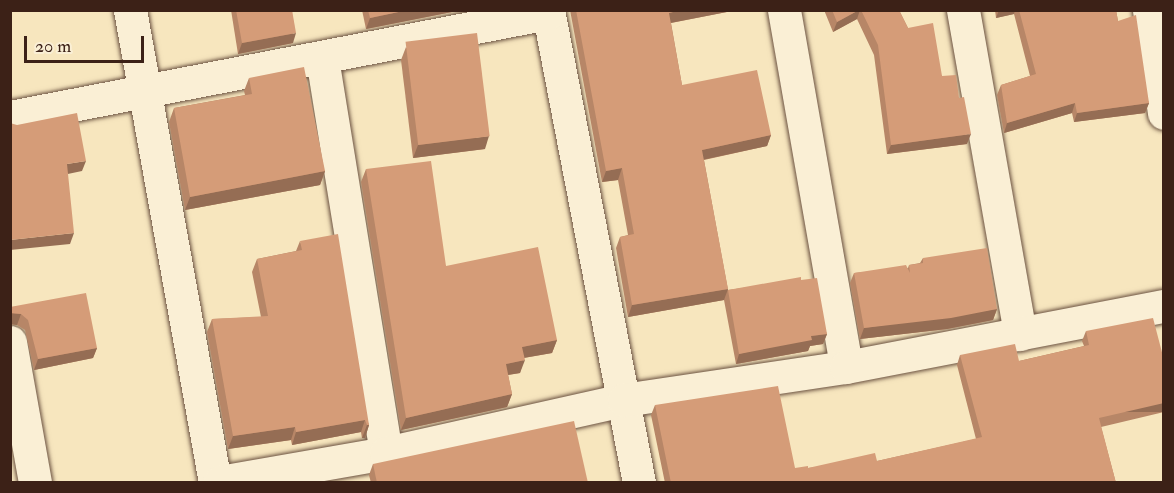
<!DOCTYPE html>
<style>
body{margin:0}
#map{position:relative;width:1174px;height:493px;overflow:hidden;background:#f7e6be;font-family:"IM FELL Double Pica",serif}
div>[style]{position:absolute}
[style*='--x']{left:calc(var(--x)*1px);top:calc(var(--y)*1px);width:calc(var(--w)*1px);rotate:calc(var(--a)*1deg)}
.roads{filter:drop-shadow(0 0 2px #6b5241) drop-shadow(0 0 2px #6b5241)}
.minor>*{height:33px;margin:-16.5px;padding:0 16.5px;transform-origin:16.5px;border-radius:16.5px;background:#faefd5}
.wall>*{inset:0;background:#b78667}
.shaded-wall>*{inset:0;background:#956d54;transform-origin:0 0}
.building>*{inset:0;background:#d59c78;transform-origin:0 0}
span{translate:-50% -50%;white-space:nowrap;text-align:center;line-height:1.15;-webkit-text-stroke:6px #faefd5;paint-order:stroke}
.frame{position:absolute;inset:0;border:12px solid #3c2117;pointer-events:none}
.scale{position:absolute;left:24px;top:36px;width:120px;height:27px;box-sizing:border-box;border:3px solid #3c2117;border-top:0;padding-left:8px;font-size:18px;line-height:21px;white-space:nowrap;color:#3c2117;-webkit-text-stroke:4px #faefd5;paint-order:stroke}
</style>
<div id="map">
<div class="roads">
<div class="minor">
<div style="--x:130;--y:10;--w:480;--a:79.8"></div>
<div style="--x:548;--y:10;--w:481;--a:79.1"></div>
<div style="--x:784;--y:10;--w:362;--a:80.1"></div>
<div style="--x:963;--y:10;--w:329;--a:80"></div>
<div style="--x:1149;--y:10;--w:104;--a:81.7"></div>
<div style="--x:322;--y:58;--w:400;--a:80.8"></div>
<div style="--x:10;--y:117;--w:548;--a:-10.94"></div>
<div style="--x:10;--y:342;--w:142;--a:79.9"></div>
<div style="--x:220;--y:482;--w:169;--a:-9.9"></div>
<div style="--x:386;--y:453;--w:244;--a:-12.6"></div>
<div style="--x:624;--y:400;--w:224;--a:-8.5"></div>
<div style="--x:846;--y:367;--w:324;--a:-10.9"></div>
</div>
</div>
<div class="wall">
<div style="clip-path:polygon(231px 10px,292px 10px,293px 43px,238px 54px)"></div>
<div style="clip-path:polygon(362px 10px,462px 10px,366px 29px)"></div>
<div style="clip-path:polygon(570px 10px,737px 10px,671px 23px,682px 85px,771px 135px,767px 146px,704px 160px,728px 290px,801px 280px,827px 334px,823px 344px,810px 346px,808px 351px,736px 364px,724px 300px,628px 317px,616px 248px,620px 237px,628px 235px,618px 180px,602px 182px)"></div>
<div style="clip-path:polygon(824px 10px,899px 10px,908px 28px,942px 76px,959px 98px,967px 144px,887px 154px,874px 55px,857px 19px,833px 32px)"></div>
<div style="clip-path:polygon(995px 10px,1116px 10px,1118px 21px,1149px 103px,1145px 113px,1074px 122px,1072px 113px,1004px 133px,997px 95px,1001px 85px,1030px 76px,1014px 14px,996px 18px)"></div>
<div style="clip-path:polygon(406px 47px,485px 149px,413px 158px,401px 60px)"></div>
<div style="clip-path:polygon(249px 78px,325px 171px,320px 185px,185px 210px,169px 122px,174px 108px,245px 95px,244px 91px)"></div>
<div style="clip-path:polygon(366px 169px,446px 266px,557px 340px,552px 353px,524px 358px,520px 373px,508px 375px,512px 394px,507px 407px,401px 430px,361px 182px)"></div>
<div style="clip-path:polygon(300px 241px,369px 425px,365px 438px,362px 438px,361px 432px,292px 445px,291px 440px,228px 449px,207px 332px,212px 319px,261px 317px,252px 272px,257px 259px,296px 251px)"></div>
<div style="clip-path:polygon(923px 258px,997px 309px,993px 320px,947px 329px,860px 339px,850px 283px,854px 273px,908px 268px,909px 265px,920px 263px)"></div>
<div style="clip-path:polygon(10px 307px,97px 348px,93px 358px,34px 370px,25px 330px,17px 325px,10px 324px)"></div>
<div style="clip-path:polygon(1086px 331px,1164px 412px,1101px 427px,1116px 483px,665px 483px,651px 415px,655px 405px,795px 468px,808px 468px,877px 461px,976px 439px,957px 365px,960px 355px,1019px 361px,1084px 346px,1082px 341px)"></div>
<div style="clip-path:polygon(373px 464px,588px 483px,371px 483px,369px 475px)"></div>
</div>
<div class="shaded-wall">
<div style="clip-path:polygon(408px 10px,462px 10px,366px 29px,370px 18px)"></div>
<div style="clip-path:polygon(681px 10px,737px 10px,665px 24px,669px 13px)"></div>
<div style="clip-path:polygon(859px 10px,860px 10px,857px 19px,833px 32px,837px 22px)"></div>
<div style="clip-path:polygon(999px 10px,1015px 10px,1014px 14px,996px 18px)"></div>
<div style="clip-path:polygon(296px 33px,293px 43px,238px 54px,242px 43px)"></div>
<div style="clip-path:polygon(1075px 103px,1072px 113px,1004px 133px,1007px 123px)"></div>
<div style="clip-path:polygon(1149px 103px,1145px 113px,1074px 122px,1077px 113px)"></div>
<div style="clip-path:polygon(971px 134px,967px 144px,887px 154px,891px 145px)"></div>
<div style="clip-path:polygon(771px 135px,767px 146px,697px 161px,702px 150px)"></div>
<div style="clip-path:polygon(489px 136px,485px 149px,413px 158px,418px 145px)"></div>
<div style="clip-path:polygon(86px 161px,82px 171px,63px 175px,67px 164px)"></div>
<div style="clip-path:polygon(622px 168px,618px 180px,602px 182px,606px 171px)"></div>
<div style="clip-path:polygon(325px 171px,320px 185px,185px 210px,190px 197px)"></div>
<div style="clip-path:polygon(74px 233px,70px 244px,10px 250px,10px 240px)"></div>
<div style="clip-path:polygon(728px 289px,724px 300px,628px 317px,632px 305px)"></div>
<div style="clip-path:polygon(997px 309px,993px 320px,947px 329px,860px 339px,864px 328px)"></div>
<div style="clip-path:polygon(10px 313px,21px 314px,17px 325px,10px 324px)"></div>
<div style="clip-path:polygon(827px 334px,823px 344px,810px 346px,808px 351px,736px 364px,739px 354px,811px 336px)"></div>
<div style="clip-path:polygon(557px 340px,552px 353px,517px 359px,522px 347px)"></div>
<div style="clip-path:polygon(97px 348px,93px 358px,34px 370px,38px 359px)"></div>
<div style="clip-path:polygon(525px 360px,520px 373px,501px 376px,506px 364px)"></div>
<div style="clip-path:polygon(512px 394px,507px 407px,401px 430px,406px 418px)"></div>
<div style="left:1164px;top:403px;width:9px;height:67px;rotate:90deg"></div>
<div style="clip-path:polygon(365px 420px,361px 432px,292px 445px,296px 432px)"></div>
<div style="clip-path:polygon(367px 425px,369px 425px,365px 438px,362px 438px)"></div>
<div style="clip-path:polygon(295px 427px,291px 440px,228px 449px,233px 436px)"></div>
</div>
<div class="building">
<div style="clip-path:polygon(236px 10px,292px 10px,296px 33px,242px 43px)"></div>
<div style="clip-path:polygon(368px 10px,408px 10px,370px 18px)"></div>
<div style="clip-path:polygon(576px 10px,681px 10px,669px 13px,682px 85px,757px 70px,771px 135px,702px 150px,728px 289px,632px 305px,620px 237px,634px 234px,622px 168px,606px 171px)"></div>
<div style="clip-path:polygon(832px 10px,859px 10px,837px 22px)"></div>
<div style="clip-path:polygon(861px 10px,899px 10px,908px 28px,933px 23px,942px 76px,956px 75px,959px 98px,964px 97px,971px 134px,891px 145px,878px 45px)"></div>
<div style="clip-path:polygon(1019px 10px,1116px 10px,1118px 21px,1136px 15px,1149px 103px,1077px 113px,1075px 103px,1007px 123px,1001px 85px,1036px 74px)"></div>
<div style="left:477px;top:33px;width:104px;height:72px;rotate:83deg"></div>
<div style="clip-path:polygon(304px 67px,325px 171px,190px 197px,174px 108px,252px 94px,249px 78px)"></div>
<div style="clip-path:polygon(77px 113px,86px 161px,67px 164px,74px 233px,10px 240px,10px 123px,17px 125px)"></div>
<div style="clip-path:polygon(431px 161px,446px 266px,538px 247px,557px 340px,522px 347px,525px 360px,506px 364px,512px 394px,406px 418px,366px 169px)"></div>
<div style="clip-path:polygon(338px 234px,369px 425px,367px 425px,365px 420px,296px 432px,295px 427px,233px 436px,212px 319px,268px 316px,257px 259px,302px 250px,300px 241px)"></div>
<div style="clip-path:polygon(987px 248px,997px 309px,951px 318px,864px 328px,854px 273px,906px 265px,910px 273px,909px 265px,923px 263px,923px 258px)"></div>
<div style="clip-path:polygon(801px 277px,801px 280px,817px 278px,827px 334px,811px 336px,812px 340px,739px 354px,728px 290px)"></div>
<div style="clip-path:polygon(86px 293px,97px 348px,38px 359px,28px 320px,21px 314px,10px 313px,10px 307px)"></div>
<div style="clip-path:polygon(1153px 318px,1164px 360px,1164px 403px,1099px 418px,1116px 483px,671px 483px,655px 405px,778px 386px,795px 468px,808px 466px,808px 468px,875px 453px,877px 461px,982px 437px,960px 355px,1015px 344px,1019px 361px,1089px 345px,1086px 331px)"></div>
<div style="clip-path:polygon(574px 421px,588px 483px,377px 483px,373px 464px)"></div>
</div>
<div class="frame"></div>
<div class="scale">20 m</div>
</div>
